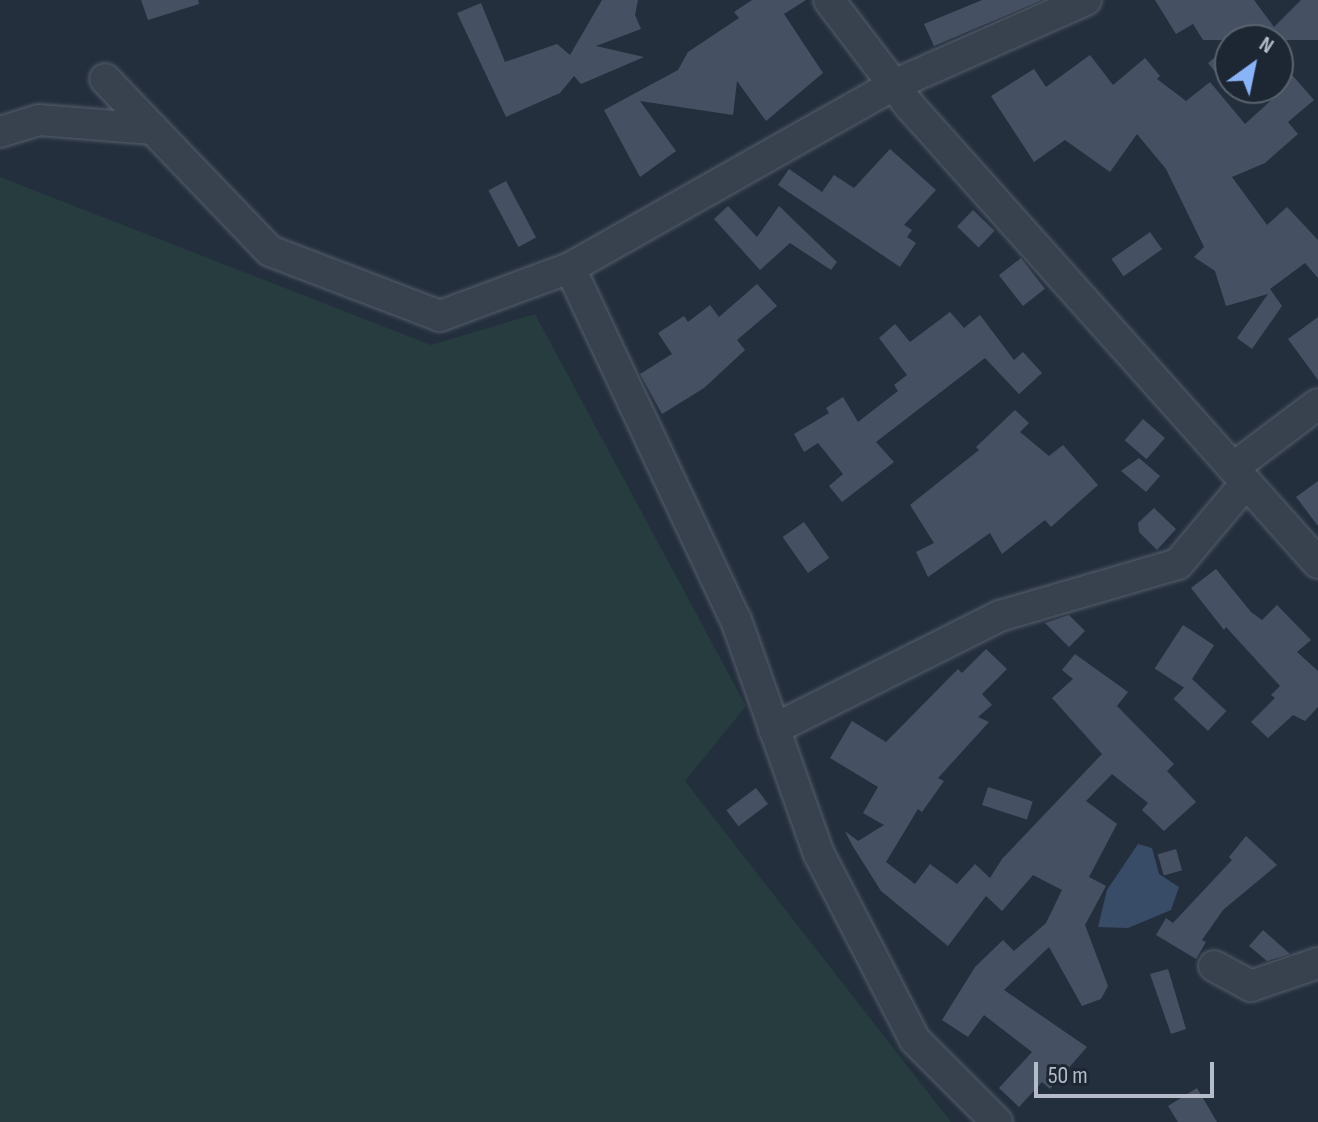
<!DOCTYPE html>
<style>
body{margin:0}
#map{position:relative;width:1318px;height:1122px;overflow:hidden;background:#242f3e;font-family:"Sofia Sans Condensed",sans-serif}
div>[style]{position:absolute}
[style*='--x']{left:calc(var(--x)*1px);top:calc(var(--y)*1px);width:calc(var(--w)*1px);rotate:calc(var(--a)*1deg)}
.green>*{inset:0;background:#263c3f}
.water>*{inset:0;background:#394c67}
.building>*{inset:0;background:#455162;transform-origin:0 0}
.roads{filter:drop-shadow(0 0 2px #565f6c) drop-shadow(0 0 2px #565f6c)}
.minor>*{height:30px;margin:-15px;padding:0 15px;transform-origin:15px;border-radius:15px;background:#38414e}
span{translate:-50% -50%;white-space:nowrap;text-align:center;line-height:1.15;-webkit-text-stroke:8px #1d2633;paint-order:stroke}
.north{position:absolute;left:1214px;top:24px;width:80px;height:80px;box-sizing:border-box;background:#1d2633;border:2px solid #59626f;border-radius:50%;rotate:33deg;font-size:22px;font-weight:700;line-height:32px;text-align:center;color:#b4bcc9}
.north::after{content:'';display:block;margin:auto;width:28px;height:36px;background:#8ab4f8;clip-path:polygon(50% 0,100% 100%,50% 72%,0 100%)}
.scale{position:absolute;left:1034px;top:1062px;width:180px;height:36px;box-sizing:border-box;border:4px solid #b4bcc9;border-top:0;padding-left:10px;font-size:24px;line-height:28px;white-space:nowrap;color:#b4bcc9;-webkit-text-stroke:6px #1d2633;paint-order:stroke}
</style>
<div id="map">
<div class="green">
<div style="clip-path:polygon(0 177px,431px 345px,535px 314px,746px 706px,685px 781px,951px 1122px,0 1122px)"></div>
</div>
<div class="water">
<div style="clip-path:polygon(1138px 844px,1152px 848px,1159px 874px,1179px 887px,1171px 910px,1128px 928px,1098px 927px,1107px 890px)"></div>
</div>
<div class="building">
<div style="clip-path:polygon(141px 0,198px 0,199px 4px,148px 20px)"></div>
<div style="clip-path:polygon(602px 0,638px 0,635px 15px,641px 29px,596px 46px,644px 57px,581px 84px,574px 76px,560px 93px,506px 117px,457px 13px,481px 3px,505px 62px,557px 44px,570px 55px)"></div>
<div style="clip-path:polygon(752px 0,806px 0,784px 14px,823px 73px,766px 121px,737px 81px,733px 115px,640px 101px,676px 151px,640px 177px,604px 110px,678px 70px,688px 52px,739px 18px,734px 12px)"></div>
<div style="clip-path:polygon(982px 0,1042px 0,934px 46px,924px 24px)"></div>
<div style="clip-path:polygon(1155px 0,1254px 0,1274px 27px,1301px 0,1318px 0,1318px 40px,1203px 40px,1193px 24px,1176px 34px)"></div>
<div style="clip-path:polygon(1230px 45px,1230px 91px,1208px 63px)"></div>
<div style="clip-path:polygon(1090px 55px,1113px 85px,1145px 58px,1160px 76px,1157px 79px,1186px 101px,1210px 82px,1245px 124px,1278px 94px,1278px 59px,1314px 100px,1288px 122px,1298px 134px,1265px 163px,1232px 177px,1267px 225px,1287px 207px,1318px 240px,1318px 278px,1305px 263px,1270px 289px,1282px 306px,1252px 349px,1237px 338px,1268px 294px,1226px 306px,1215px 271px,1194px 257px,1204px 247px,1166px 169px,1137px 134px,1110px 172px,1065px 140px,1034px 162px,991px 96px,1034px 69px,1046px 87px)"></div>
<div style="clip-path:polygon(890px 149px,936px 190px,904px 225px,912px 230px,907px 237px,916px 243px,900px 267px,778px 185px,789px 169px,822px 192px,834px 175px,854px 188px)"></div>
<div style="left:506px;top:181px;width:64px;height:20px;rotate:62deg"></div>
<div style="clip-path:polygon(728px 206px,757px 237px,779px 206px,837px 262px,831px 270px,790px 243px,760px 270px,714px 219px)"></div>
<div style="left:973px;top:210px;width:30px;height:23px;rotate:44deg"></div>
<div style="left:1150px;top:232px;width:21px;height:47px;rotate:55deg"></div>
<div style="left:1021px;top:258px;width:39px;height:28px;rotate:52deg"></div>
<div style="clip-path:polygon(757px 284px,777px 306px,737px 340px,745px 350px,704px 388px,662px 414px,640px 374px,672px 354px,658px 333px,684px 316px,688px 322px,710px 305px,719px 317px)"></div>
<div style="clip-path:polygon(950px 312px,964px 328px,980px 315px,1014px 360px,1023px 352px,1042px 373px,1019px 394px,985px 358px,876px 442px,894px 462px,842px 502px,829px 486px,843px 474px,818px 443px,804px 452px,794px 434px,829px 413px,826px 408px,843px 397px,858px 422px,898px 391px,894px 385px,907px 375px,879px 338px,895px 324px,910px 342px)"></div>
<div style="clip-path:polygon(1318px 317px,1318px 380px,1288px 339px)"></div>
<div style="clip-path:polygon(1015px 410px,1029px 423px,1020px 432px,1049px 456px,1063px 445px,1098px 485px,1051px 527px,1045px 520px,1002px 554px,990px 533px,928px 577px,916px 552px,934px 543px,910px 505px,979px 450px,976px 447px)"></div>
<div style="left:1143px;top:419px;width:29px;height:28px;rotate:41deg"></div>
<div style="clip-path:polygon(1139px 458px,1160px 476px,1146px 492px,1121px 471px)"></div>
<div style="clip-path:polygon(1318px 481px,1318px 526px,1296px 497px)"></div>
<div style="clip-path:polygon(1154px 508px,1176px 529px,1157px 550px,1139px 532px,1138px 523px)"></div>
<div style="left:804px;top:522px;width:44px;height:26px;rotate:55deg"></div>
<div style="clip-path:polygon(1216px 569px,1251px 612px,1262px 620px,1277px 605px,1311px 640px,1297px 652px,1318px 671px,1318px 707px,1305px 721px,1293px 715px,1268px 738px,1251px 722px,1275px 698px,1271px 695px,1280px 686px,1226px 627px,1224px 630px,1191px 588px)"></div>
<div style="clip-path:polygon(1069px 615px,1085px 631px,1069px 647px,1045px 623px)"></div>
<div style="left:1183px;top:625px;width:37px;height:52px;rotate:33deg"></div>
<div style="clip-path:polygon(986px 649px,1007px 669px,982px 694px,992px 705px,978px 717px,989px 722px,938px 778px,944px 781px,922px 812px,918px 809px,886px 862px,915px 884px,930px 864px,957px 884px,975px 864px,990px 878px,1002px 859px,1102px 754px,1052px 698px,1073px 679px,1062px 670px,1075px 654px,1128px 692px,1117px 706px,1174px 764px,1167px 771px,1196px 802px,1164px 831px,1142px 810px,1148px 803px,1112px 774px,1086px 801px,1117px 824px,1089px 877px,1106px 886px,1085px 925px,1108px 986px,1101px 999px,1082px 1006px,1049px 947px,1004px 990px,1087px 1047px,1050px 1089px,1042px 1082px,1019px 1107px,999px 1088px,1032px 1052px,984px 1015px,968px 1037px,942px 1020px,975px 967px,1003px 940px,1014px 951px,1046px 923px,1062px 890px,1033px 875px,1002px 911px,986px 896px,948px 946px,881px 891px,852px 845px,845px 831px,858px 841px,884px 825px,863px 813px,878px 787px,830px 758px,852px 721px,886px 742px,958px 669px,962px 673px)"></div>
<div style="left:1192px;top:679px;width:47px;height:27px;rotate:43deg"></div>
<div style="left:988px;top:787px;width:47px;height:19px;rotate:18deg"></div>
<div style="left:756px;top:788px;width:20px;height:37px;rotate:53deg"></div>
<div style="clip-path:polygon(1246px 836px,1277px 865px,1223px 910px,1202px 940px,1206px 942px,1196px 959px,1156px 935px,1166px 918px,1173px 923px,1232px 860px,1229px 857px)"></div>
<div style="left:1176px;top:849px;width:22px;height:19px;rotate:74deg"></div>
<div style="clip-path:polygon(1263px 930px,1290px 954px,1267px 961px,1249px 946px)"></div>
<div style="clip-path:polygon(1168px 969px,1186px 1029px,1171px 1034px,1150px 974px)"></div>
<div style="clip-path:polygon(1197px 1088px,1217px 1122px,1178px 1122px,1168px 1106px)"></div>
</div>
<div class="roads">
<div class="minor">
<div style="--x:829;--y:0;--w:132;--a:52.7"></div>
<div style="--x:909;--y:105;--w:614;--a:48.23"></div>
<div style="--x:105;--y:79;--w:238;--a:46.2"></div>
<div style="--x:270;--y:251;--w:182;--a:20.9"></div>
<div style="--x:440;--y:316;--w:139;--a:-20.3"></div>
<div style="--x:570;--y:268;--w:372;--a:-29.5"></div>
<div style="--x:894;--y:85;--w:210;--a:-23.9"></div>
<div style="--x:0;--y:132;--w:41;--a:-17.1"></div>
<div style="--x:39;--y:120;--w:114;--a:4.5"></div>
<div style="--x:570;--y:268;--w:389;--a:64.8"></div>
<div style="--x:736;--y:620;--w:248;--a:70.5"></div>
<div style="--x:819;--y:854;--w:209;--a:62.7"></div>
<div style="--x:915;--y:1040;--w:116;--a:45"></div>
<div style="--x:1233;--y:468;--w:106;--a:-37"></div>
<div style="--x:774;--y:729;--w:253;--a:-26.6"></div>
<div style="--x:1000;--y:616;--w:185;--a:-16.3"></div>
<div style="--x:1178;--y:564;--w:106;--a:-50"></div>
<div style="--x:1214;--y:966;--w:42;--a:28.4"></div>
<div style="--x:1251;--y:986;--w:71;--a:-18.9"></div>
</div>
</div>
<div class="north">N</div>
<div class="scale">50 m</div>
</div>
